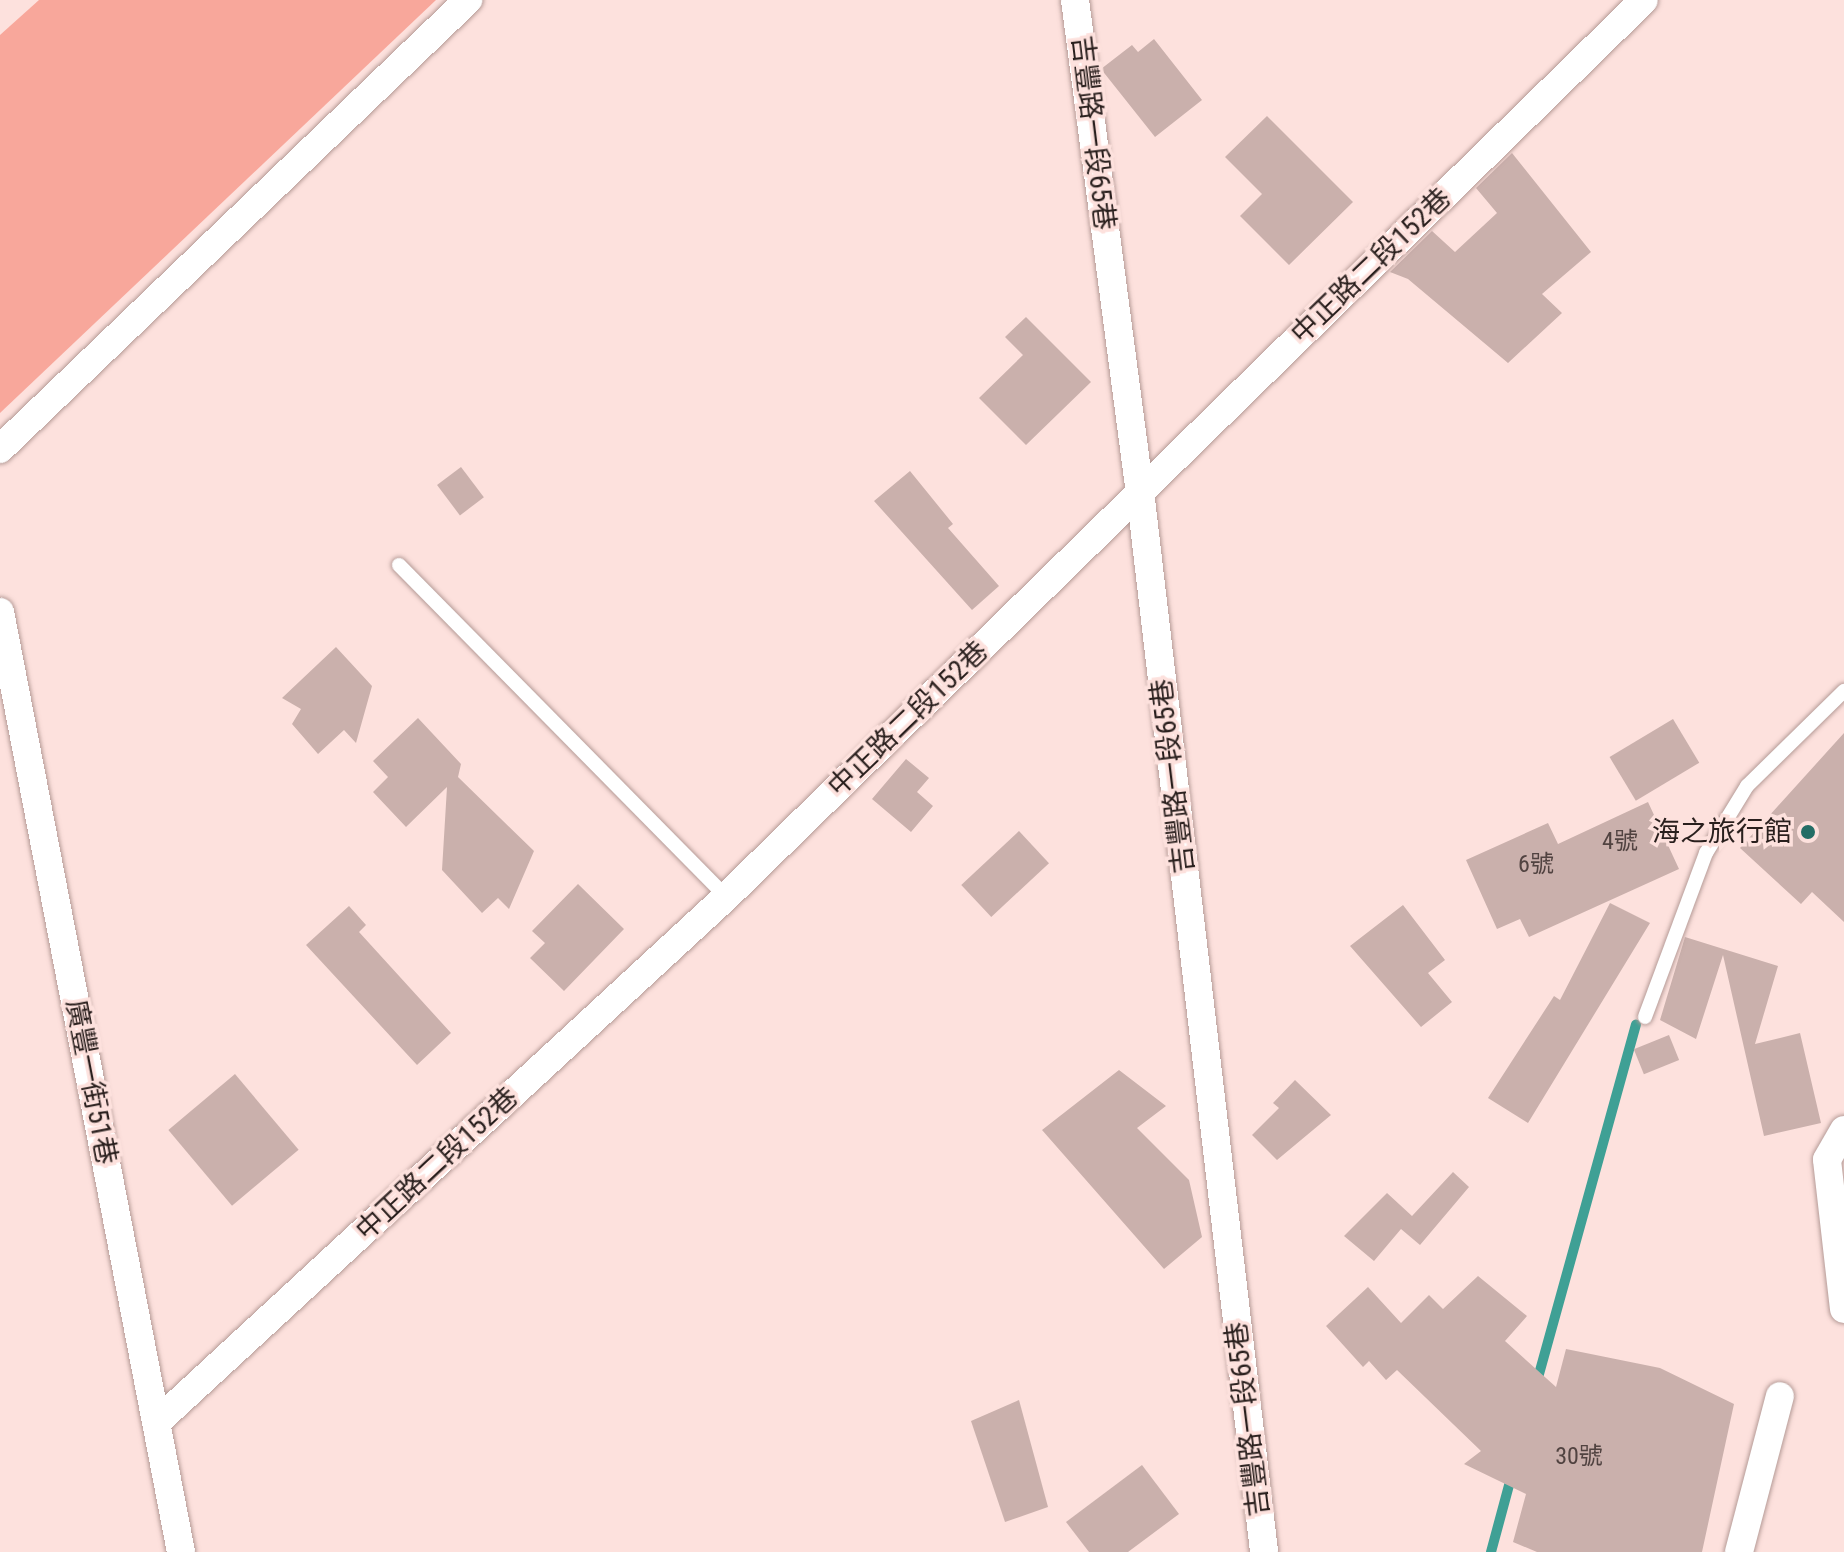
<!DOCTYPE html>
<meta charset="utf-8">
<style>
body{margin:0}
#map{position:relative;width:1844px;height:1552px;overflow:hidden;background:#fde1dd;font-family:"Roboto Condensed","Noto Sans TC",sans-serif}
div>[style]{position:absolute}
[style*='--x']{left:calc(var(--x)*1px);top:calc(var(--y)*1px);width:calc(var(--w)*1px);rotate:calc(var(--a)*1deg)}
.green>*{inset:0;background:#f8a79b}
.stream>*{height:10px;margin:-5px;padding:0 5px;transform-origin:5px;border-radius:5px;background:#3fa095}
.building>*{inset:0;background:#cab0ac;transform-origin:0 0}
.roads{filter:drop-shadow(0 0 2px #b59b97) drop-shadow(0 0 2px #b59b97)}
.service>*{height:14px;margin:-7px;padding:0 7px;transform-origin:7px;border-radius:7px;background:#fff}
.minor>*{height:28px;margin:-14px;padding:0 14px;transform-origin:14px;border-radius:14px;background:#fff}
.dots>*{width:22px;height:22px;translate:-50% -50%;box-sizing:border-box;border:4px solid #fde1dd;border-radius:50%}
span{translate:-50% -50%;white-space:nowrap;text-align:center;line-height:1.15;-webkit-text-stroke:7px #fde1dd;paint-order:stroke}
.number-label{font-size:24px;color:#514341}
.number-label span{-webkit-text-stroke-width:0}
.street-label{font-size:28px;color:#291f1d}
.poi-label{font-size:28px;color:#291f1d}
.right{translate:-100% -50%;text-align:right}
</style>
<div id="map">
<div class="green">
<div style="clip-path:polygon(39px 0,436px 0,0 413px,0 35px)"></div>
</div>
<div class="stream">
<div style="--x:1536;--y:1385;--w:374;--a:-74.5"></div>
<div style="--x:1491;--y:1552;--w:81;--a:-74.9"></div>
</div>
<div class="building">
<div style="clip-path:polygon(1154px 39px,1202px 100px,1155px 137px,1101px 69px,1132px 45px,1138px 52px)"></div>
<div style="clip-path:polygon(1267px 116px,1353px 202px,1289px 265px,1240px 216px,1262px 194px,1225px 157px)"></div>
<div style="clip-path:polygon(1512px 153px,1591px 252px,1542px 294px,1562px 313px,1508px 363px,1408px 279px,1390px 272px,1432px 231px,1455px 252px,1497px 213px,1476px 188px)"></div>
<div style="clip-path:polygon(1026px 317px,1091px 382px,1026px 445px,979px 398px,1023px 355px,1005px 337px)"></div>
<div style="left:461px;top:467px;width:38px;height:30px;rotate:53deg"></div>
<div style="clip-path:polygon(910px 471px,953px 524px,948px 528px,999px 586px,972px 610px,874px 501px)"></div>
<div style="clip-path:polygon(336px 647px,372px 686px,356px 743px,344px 730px,318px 754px,292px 724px,301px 709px,282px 698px)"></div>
<div style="clip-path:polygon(418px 718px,461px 764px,458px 777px,534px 851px,509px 909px,498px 898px,482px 913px,442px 870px,447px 787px,406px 827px,373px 792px,388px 777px,373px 761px)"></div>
<div style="left:1673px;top:719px;width:51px;height:74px;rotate:59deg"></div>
<div style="clip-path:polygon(1844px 733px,1844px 922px,1812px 892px,1801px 904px,1740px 848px)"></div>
<div style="clip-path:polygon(906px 759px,929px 778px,917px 792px,933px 806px,911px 832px,872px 799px)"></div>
<div style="clip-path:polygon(1648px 802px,1679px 869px,1529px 937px,1520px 919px,1497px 929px,1466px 860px,1548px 823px,1558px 844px)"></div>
<div style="left:1019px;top:831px;width:44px;height:79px;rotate:47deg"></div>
<div style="clip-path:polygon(578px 884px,624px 929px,564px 991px,530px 958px,545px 943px,532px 931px)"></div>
<div style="clip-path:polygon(1610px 903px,1650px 923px,1528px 1123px,1488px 1098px,1554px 996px,1560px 1000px)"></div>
<div style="clip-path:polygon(1403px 905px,1445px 960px,1428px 973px,1452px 1002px,1421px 1027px,1350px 946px)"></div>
<div style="clip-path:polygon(349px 906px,366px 925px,359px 932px,451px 1033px,417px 1065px,306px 945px)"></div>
<div style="clip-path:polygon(1685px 937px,1778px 966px,1755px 1044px,1800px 1033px,1821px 1123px,1764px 1136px,1723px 955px,1696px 1039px,1660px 1020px)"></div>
<div style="left:1669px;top:1035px;width:27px;height:38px;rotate:68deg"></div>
<div style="clip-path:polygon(1119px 1070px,1166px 1106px,1137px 1128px,1189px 1180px,1202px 1237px,1164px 1269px,1042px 1130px)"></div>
<div style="left:235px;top:1074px;width:99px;height:87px;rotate:50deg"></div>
<div style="clip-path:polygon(1295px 1080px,1331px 1115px,1277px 1160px,1252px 1135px,1279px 1108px,1273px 1103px)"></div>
<div style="clip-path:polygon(1453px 1172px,1469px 1187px,1420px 1245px,1401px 1229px,1374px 1261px,1344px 1236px,1387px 1193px,1412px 1216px)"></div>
<div style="clip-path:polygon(1478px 1276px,1527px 1316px,1505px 1341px,1556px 1387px,1566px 1349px,1660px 1368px,1734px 1404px,1702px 1552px,1537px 1552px,1513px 1542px,1526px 1494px,1464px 1464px,1481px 1451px,1397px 1370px,1386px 1380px,1369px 1361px,1363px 1367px,1326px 1326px,1368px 1287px,1401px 1323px,1429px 1295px,1443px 1309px)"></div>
<div style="clip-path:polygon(1019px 1400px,1048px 1507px,1005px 1522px,971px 1421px)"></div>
<div style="clip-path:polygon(1142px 1465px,1179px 1514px,1128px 1552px,1089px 1552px,1066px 1522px)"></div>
</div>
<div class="roads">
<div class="service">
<div style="--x:399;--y:565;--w:466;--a:45.4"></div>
<div style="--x:1645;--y:1017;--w:175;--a:-69.6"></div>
<div style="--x:1706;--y:853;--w:79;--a:-58.5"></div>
<div style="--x:1747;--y:786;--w:136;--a:-44.4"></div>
</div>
<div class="minor">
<div style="--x:1075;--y:0;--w:495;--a:82.5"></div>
<div style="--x:1140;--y:491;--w:1068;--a:83.33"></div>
<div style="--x:0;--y:449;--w:649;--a:-43.81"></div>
<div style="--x:0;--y:612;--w:957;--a:79.1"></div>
<div style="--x:1844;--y:1130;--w:34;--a:120"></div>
<div style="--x:1827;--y:1160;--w:150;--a:83.5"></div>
<div style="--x:157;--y:1422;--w:774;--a:-42.7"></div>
<div style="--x:726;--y:897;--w:1283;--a:-44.34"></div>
<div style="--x:1739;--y:1552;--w:161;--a:-75.3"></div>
</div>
</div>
<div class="dots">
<div style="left:1808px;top:832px;background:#256e66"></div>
</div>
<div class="number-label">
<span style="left:1620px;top:842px">4號</span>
<span style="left:1536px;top:865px">6號</span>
<span style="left:1579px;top:1457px">30號</span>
</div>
<div class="street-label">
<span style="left:1093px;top:133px;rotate:83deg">吉豐路一段65巷</span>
<span style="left:1371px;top:266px;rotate:-44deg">中正路二段152巷</span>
<span style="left:908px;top:719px;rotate:-44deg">中正路二段152巷</span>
<span style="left:1173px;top:776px;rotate:-97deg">吉豐路一段65巷</span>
<span style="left:91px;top:1082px;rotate:79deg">廣豐一街51巷</span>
<span style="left:437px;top:1164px;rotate:-43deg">中正路二段152巷</span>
<span style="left:1248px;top:1419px;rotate:-97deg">吉豐路一段65巷</span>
</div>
<div class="poi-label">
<span class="right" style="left:1792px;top:832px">海之旅行館</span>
</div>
</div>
